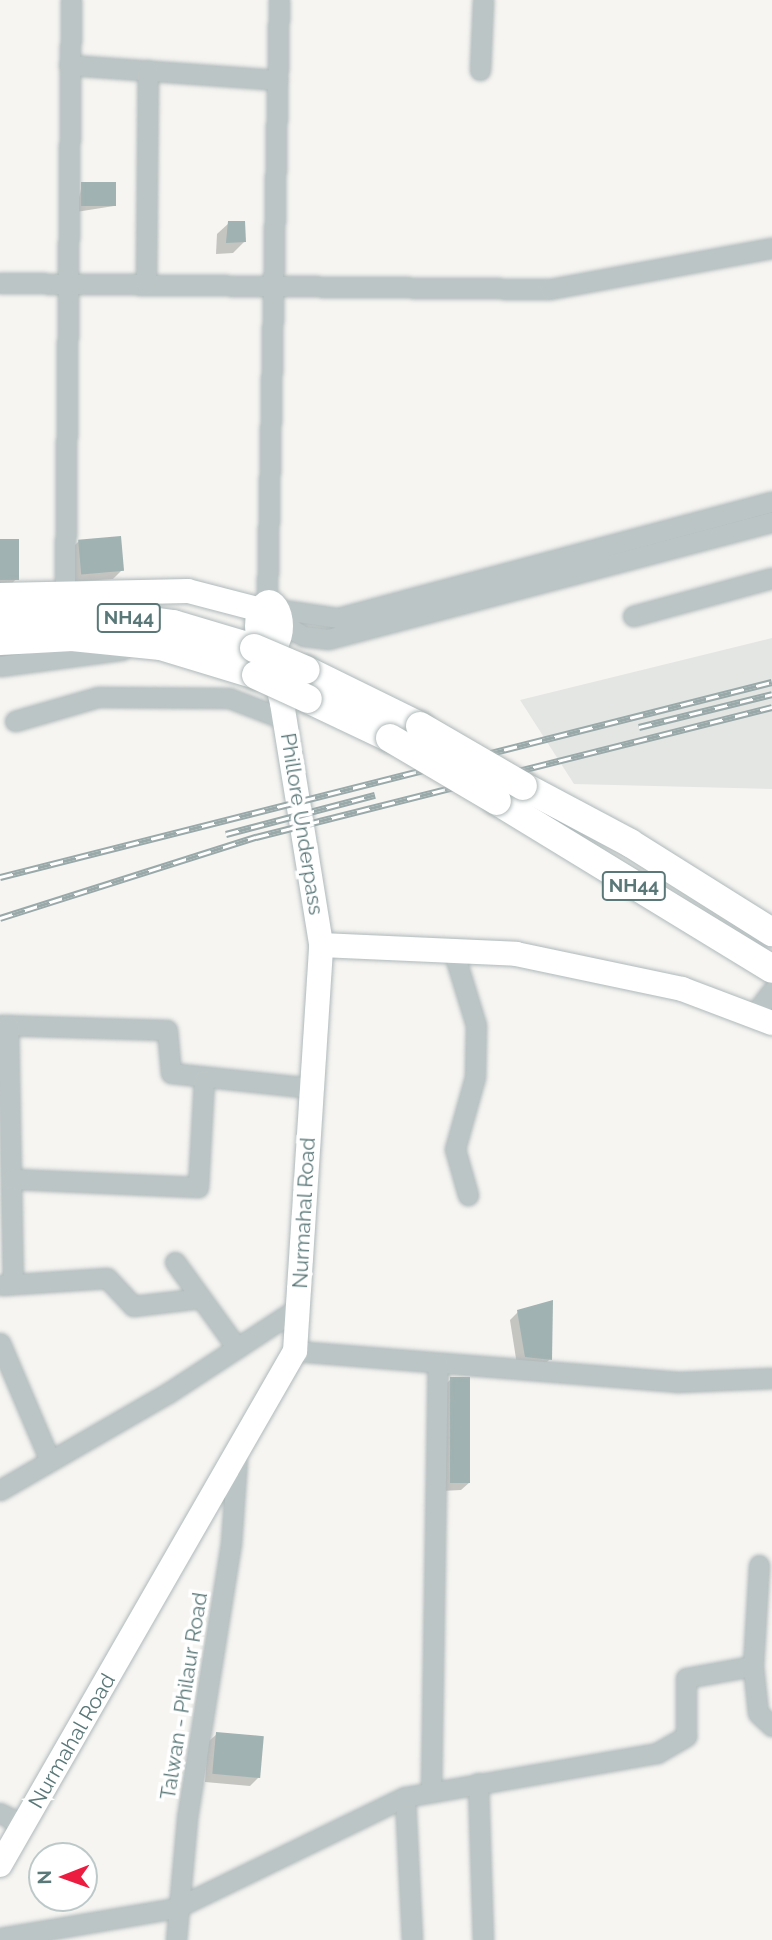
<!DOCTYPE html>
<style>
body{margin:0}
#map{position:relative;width:772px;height:1940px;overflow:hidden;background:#f6f5f2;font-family:Raleway,sans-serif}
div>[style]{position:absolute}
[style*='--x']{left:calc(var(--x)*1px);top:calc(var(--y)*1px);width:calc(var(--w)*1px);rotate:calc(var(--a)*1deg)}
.built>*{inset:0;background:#e4e6e4}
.shadow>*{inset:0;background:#0003}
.building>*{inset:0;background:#a0b2b1;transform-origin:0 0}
.roads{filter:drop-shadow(0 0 2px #afb9ba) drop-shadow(0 0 2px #afb9ba)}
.minor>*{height:19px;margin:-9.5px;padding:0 9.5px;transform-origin:9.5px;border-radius:9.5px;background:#bcc5c5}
.major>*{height:24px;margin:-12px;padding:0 12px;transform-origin:12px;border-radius:12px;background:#fff}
.major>.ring{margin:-12px;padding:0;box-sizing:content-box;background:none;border:24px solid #fff;border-radius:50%}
.highway>*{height:28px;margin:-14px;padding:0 14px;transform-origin:14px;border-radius:14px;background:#fff}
.rail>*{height:7px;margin-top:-3.5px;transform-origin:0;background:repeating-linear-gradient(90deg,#fff 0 13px,#99a8a9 0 26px);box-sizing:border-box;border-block:2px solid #99a8a9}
.bridges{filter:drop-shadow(0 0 2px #afb8b8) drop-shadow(0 0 2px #afb8b8)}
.highway-bridge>*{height:28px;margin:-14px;padding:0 14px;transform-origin:14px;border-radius:14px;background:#fff}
span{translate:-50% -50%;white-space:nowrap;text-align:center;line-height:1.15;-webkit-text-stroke:7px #fff;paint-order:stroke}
.shield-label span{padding:2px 5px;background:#fff;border:2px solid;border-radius:5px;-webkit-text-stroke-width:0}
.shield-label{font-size:19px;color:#5b7879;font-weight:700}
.street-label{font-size:21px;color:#5b7879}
.north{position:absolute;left:28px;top:1842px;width:70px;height:70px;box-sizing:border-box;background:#fff;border:2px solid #bdc9c9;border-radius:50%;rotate:269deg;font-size:19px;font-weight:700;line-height:28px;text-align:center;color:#5b7879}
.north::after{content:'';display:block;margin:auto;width:24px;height:32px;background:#ec1c40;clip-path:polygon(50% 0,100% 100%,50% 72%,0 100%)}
</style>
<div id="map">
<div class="built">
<div style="clip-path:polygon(772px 638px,772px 789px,574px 784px,520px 700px)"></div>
</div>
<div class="shadow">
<div style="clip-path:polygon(82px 184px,114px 206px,76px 212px)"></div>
<div style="clip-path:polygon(229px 223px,244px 242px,233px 253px,216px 254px,217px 234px)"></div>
<div style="clip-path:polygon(0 541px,16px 579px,8px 588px,0 588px)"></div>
<div style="clip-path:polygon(79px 541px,122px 570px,113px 579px,70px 582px,70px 550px)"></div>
<div style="clip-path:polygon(518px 1312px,550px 1359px,542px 1367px,517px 1365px,510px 1320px)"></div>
<div style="clip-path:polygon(451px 1379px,470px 1482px,461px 1490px,441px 1491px,442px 1388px)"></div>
<div style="clip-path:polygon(217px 1734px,259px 1777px,250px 1786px,205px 1782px,208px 1742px)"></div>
</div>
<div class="building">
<div style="left:116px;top:182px;width:24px;height:35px;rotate:90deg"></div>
<div style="clip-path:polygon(228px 221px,245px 221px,246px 242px,226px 243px)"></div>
<div style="left:121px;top:536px;width:35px;height:43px;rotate:85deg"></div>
<div style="left:0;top:539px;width:19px;height:41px"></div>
<div style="clip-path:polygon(553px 1300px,552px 1360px,525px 1357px,517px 1310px)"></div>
<div style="left:450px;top:1377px;width:20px;height:106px"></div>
<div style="left:216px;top:1732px;width:48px;height:42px;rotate:5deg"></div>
</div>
<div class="roads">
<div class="minor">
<div style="--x:69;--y:65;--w:209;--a:4.1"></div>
<div style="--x:480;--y:70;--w:70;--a:-87.5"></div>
<div style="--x:0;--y:283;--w:550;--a:0.63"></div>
<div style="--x:550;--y:289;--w:226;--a:-10.5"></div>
<div style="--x:146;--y:283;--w:213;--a:-89.5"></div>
<div style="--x:65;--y:589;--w:589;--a:-89.42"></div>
<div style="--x:267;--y:601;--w:601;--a:-88.86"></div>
<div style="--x:277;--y:609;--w:62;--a:8.4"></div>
<div style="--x:338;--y:618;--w:449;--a:-15"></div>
<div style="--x:633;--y:616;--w:144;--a:-15.3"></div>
<div style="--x:274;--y:619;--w:34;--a:30"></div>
<div style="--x:303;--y:636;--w:25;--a:7"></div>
<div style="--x:328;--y:639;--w:459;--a:-14.8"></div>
<div style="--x:0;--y:666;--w:123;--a:-7.5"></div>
<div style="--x:15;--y:721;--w:86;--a:-16.1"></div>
<div style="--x:98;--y:697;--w:131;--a:0.4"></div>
<div style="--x:229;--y:698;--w:59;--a:20.9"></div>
<div style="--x:453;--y:950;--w:78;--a:73"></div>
<div style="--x:476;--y:1025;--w:52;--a:91.1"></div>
<div style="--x:475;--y:1077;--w:75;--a:105.5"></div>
<div style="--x:455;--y:1149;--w:48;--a:74.2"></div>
<div style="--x:753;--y:1016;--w:31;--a:-53"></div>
<div style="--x:0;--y:1025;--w:167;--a:1.7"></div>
<div style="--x:167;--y:1030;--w:43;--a:84.7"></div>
<div style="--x:171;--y:1073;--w:141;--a:6.1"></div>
<div style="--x:8;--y:1025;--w:259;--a:88.9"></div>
<div style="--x:12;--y:1179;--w:186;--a:2.5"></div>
<div style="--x:198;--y:1187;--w:107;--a:-86.8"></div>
<div style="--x:175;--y:1262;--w:106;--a:54.2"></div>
<div style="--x:2;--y:1285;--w:105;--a:-3.8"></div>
<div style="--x:107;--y:1278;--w:38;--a:47"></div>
<div style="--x:133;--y:1306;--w:68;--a:-6.7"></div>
<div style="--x:0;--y:1343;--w:128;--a:67"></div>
<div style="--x:295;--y:1351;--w:383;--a:4.6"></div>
<div style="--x:677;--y:1382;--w:95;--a:-2.4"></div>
<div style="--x:0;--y:1490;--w:194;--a:-30"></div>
<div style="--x:168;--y:1393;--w:155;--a:-33.2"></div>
<div style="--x:759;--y:1565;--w:101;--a:93.4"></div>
<div style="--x:753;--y:1666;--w:47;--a:83.9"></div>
<div style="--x:758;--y:1713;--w:19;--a:43"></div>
<div style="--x:478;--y:1783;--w:157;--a:88.2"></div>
<div style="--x:431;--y:1792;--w:429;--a:-89.1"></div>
<div style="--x:405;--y:1797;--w:143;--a:87.2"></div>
<div style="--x:0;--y:1813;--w:26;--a:28"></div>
<div style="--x:0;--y:1938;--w:179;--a:-9.7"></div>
<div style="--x:176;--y:1908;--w:254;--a:-25.9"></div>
<div style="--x:405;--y:1797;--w:256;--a:-9.9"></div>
<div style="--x:657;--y:1753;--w:34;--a:-30"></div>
<div style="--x:686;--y:1736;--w:58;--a:-90"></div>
<div style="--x:686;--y:1678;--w:68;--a:-10.2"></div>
<div style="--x:176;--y:1940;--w:122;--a:-84.8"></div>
<div style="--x:187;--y:1818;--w:278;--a:-80.9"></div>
<div style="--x:231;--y:1543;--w:83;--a:-85.9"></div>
</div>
<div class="major">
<div style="--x:0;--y:595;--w:188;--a:-1.2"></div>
<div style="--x:188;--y:591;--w:71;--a:14.6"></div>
<div class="ring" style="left:257px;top:602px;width:-4px;height:-4px"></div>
<div style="--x:261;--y:620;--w:86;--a:75.8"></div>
<div style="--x:282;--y:703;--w:245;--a:80.8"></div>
<div style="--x:0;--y:1865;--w:593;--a:-60.15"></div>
<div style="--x:295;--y:1351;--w:407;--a:-86.3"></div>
<div style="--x:321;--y:945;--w:195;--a:2.6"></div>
<div style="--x:516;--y:954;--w:170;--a:11.9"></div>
<div style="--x:682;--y:989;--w:96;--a:20.7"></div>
</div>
<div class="highway">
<div style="--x:0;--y:618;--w:108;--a:-1.6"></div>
<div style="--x:108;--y:615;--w:66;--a:7.9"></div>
<div style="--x:173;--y:624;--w:84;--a:16.5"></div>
<div style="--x:0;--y:641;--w:72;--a:-3.2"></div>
<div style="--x:72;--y:637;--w:89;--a:5.8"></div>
<div style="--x:161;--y:646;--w:99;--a:17"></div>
<div style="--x:306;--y:670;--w:127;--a:26.2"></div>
<div style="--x:308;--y:699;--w:91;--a:25.4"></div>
<div style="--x:523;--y:786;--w:121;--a:28"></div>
<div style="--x:630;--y:843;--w:168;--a:32.1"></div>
<div style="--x:497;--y:801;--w:322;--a:31.4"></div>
</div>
</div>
<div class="rail">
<div style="--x:639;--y:727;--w:137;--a:-13.9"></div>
<div style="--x:226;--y:834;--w:154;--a:-14.7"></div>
<div style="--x:0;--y:877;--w:796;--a:-14.18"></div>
<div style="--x:0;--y:918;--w:269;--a:-17.6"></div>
<div style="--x:256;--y:837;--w:532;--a:-14.14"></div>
</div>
<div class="bridges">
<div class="highway-bridge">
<div style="--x:254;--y:648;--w:56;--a:22.9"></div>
<div style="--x:256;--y:675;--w:57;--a:24.8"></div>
<div style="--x:420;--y:726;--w:119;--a:30.2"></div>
<div style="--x:390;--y:738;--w:124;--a:30.5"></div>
</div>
</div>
<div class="shield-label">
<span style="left:129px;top:618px">NH44</span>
<span style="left:634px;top:886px">NH44</span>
</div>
<div class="street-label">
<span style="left:302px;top:824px;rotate:81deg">Phillore Underpass</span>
<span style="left:304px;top:1213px;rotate:-87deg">Nurmahal Road</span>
<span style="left:184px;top:1696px;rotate:-81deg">Talwan - Philaur Road</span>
<span style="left:72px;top:1741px;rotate:-60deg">Nurmahal Road</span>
</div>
<div class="north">N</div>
</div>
